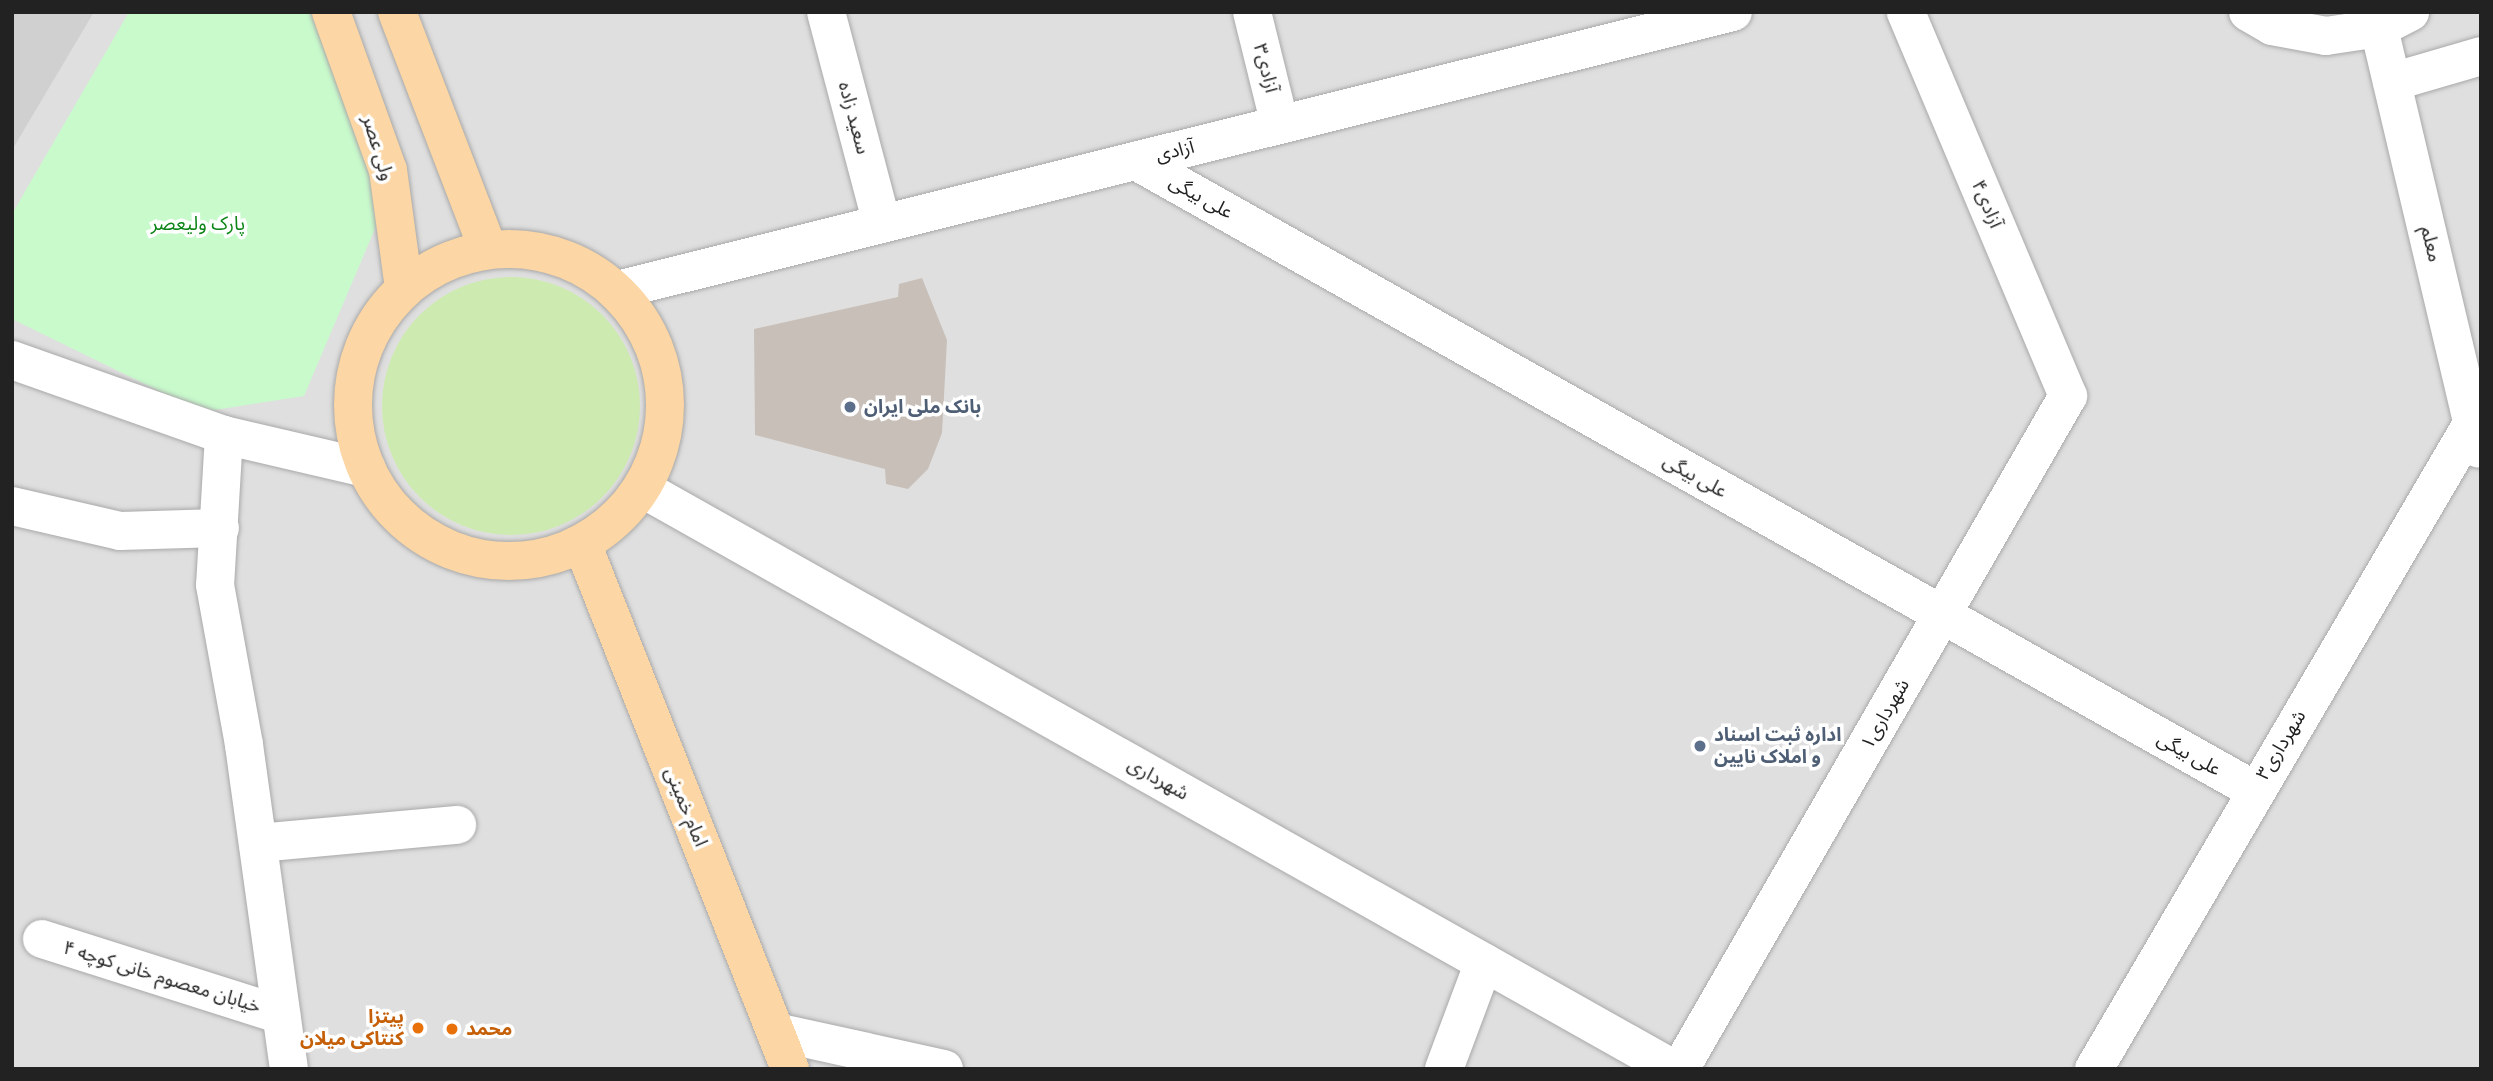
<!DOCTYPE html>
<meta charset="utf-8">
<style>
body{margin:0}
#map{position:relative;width:2493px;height:1081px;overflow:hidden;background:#f2efe9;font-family:"IBM Plex Sans","Noto Sans Arabic",sans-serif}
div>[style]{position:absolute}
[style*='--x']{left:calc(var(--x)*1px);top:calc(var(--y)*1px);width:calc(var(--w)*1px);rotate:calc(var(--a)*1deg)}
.residential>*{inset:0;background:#e0dfdf;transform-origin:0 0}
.religious>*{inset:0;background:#d0d0d0}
.grass>*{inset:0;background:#cdebb0}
.round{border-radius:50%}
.park>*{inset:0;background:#c8facc}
.building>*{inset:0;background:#c7bfb8}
.roads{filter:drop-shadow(0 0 2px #a9a9a9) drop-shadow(0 0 2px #a9a9a9)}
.minor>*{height:38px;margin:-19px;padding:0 19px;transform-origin:19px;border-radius:19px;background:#fff}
.major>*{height:38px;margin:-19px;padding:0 19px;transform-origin:19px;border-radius:19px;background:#fcd6a4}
.major>.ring{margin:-19px;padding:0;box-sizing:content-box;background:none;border:38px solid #fcd6a4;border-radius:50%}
.dots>*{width:19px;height:19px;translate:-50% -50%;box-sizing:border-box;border:4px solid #fff;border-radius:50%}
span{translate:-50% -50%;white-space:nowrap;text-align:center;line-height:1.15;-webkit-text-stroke:7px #fff;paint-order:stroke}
.street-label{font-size:19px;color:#222}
.park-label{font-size:19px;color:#0c8416}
.service-label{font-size:19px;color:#4e5e75;font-weight:700}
.left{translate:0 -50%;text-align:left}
.food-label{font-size:19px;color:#c56008;font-weight:700}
.right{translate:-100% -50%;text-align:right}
.frame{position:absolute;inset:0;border:14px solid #222;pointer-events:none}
</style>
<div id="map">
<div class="residential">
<div style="left:12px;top:12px;width:2469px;height:1057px"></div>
</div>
<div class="religious">
<div style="clip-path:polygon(12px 12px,94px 12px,12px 150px)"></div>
</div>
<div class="grass">
<div class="round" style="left:382px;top:277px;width:258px;height:258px"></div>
</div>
<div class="park">
<div style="clip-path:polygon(129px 12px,310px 12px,388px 198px,304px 396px,202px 412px,12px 319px,12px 214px)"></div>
</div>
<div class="building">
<div style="clip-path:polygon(922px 278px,947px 340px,942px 433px,928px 469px,908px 489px,886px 484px,885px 469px,755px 435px,754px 329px,898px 297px,899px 284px)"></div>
</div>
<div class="roads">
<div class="minor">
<div style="--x:826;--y:12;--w:219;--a:75.2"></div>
<div style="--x:1252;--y:12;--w:116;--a:76.1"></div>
<div style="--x:2248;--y:12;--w:28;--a:30"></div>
<div style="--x:2272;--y:26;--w:55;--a:10.5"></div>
<div style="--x:2326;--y:36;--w:54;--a:-8.6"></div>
<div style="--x:2379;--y:28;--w:35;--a:-27"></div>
<div style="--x:2379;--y:28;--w:432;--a:76.7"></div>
<div style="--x:2392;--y:82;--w:93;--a:-16.3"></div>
<div style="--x:1136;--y:161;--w:1283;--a:29.36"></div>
<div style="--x:617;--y:290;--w:1150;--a:-13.99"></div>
<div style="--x:12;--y:360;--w:225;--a:19.5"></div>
<div style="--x:224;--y:435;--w:146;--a:13.1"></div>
<div style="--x:224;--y:435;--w:150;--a:93.4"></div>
<div style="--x:215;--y:585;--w:163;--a:79.7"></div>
<div style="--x:244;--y:745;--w:327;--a:82.1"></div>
<div style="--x:643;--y:489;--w:1182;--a:29.38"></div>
<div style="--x:12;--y:506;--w:111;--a:13"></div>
<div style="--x:120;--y:531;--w:100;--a:-1.7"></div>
<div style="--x:258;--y:843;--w:200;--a:-5.2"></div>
<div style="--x:42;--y:939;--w:251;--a:17.6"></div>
<div style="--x:776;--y:1032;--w:172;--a:12.4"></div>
<div style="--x:1444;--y:1069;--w:114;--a:-69.5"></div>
<div style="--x:1680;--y:1069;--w:777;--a:-60.04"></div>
<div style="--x:2068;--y:396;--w:417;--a:-112.9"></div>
<div style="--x:2094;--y:1069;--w:748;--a:-59.63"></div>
</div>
<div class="major">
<div style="--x:331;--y:12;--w:168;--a:70.2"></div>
<div style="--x:388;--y:170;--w:120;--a:82.3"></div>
<div style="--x:397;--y:12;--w:254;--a:69"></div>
<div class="ring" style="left:353px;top:249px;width:274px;height:274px"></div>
<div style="--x:583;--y:546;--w:562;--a:68.41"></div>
</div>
</div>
<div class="dots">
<div style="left:850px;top:407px;background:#5c6f8a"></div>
<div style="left:1700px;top:746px;background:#5c6f8a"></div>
<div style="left:418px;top:1028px;background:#e8710a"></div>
<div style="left:452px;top:1029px;background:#e8710a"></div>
</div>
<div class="street-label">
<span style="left:1266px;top:68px;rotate:76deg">آزادی۳</span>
<span style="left:854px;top:118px;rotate:75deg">سعید زاده</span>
<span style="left:378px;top:148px;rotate:73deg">ولی عصر</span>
<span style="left:1175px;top:151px;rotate:-14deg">آزادی</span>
<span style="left:1201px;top:197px;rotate:29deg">علی بیگی</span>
<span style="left:1987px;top:204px;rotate:67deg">آزادی۴</span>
<span style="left:2431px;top:244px;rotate:76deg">معلم</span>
<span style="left:1695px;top:476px;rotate:29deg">علی بیگی</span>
<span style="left:1885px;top:714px;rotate:-60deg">شهرداری۱</span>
<span style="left:2281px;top:745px;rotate:-59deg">شهرداری۳</span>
<span style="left:2189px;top:754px;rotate:29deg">علی بیگی</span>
<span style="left:1158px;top:779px;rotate:29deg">شهرداری</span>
<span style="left:686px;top:807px;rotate:68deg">امام خمینی</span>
<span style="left:162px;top:977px;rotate:17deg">خیابان معصوم خانی کوچه ۴</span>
</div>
<div class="park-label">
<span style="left:198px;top:224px">پارک ولیعصر</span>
</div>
<div class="service-label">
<span class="left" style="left:864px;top:407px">بانک ملی ایران</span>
<span class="left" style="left:1714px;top:746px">اداره ثبت اسناد<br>و املاک نایین</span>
</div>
<div class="food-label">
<span class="right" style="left:404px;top:1028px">پیتزا<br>کنتاکی میلان</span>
<span class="left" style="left:466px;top:1029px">محمد</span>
</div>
<div class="frame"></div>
</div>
